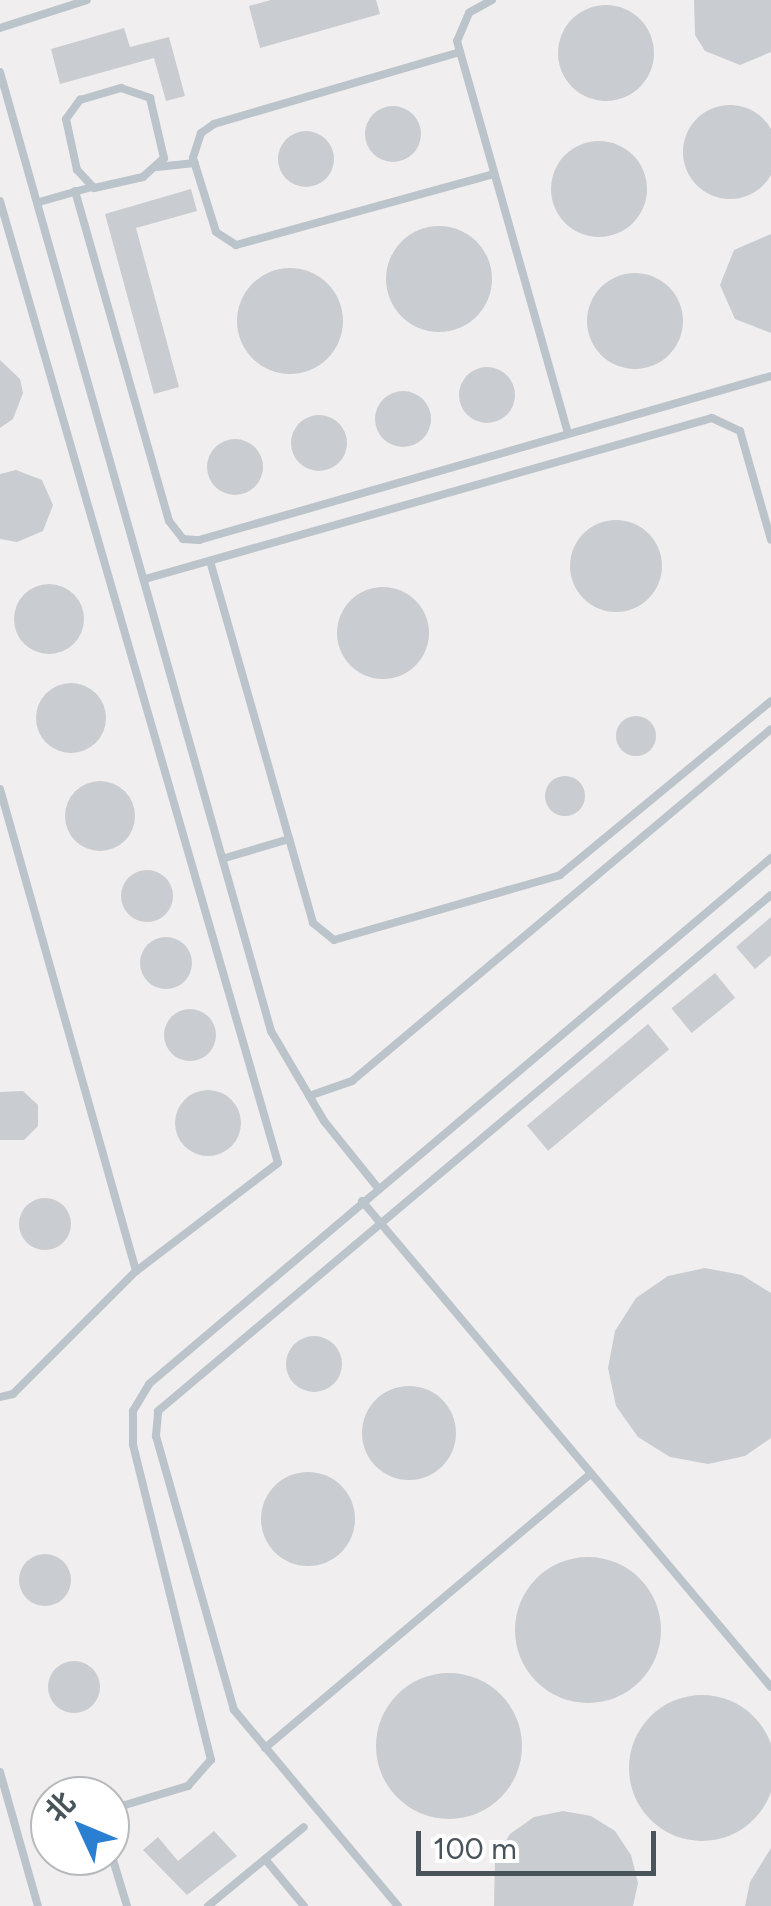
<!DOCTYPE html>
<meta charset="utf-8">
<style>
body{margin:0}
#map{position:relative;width:771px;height:1906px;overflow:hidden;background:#f1eeef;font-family:Figtree,"Noto Sans SC",sans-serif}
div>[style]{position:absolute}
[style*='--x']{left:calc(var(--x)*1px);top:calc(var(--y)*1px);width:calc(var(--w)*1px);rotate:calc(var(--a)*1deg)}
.building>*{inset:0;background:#c9ccd1;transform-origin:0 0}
.round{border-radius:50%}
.service>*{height:8px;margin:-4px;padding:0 4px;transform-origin:4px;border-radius:4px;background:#bbc4ca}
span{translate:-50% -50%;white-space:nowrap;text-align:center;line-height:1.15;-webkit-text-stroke:10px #fff;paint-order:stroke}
.north{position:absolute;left:30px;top:1776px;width:100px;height:100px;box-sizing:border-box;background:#fff;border:2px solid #b6babd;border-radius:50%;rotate:314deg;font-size:28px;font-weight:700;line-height:40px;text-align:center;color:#48535a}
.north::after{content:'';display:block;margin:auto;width:35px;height:45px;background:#2a7fd0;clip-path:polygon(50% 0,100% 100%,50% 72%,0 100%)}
.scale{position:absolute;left:416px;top:1831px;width:240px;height:45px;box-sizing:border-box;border:5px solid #48535a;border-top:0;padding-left:12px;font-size:30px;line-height:35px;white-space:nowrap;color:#48535a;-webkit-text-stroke:8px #fff;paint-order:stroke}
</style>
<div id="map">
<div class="building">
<div style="clip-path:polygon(271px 0,376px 0,380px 14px,260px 48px,249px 6px)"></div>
<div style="clip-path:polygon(694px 0,771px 0,771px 52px,740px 65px,705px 51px,695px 35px)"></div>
<div class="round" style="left:558px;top:5px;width:96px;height:96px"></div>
<div style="clip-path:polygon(124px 28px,130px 47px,169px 37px,185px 96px,166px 101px,154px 58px,60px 84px,51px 49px)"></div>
<div class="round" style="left:683px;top:105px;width:94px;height:94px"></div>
<div class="round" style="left:365px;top:106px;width:56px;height:56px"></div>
<div class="round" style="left:278px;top:131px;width:56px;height:56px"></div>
<div class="round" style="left:551px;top:141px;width:96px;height:96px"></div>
<div style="clip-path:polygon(191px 189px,197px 211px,136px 228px,179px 387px,154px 394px,105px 214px)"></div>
<div class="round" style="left:386px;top:226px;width:106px;height:106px"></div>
<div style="clip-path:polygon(771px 234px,771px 333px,735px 319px,720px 285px,734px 250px)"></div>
<div class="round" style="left:237px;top:268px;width:106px;height:106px"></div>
<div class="round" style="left:587px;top:273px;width:96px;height:96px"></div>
<div style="clip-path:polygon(0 360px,20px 379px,23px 393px,13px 419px,0 428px)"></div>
<div class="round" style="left:459px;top:367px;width:56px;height:56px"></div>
<div class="round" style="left:375px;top:391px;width:56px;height:56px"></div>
<div class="round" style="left:291px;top:415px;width:56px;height:56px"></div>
<div class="round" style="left:207px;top:439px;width:56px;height:56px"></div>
<div style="clip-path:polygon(16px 470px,42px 480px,53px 505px,43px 531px,17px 542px,0 539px,0 474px)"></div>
<div class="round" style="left:570px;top:520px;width:92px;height:92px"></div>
<div class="round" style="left:14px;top:584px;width:70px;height:70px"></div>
<div class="round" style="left:337px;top:587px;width:92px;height:92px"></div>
<div class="round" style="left:36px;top:683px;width:70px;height:70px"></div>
<div class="round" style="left:616px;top:716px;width:40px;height:40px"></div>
<div class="round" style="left:545px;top:776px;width:40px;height:40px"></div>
<div class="round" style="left:65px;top:781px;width:70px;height:70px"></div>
<div class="round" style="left:121px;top:870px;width:52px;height:52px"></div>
<div style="clip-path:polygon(771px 917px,771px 955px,755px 969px,736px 947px)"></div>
<div class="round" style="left:140px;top:937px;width:52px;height:52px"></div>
<div style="left:715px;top:973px;width:32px;height:56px;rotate:51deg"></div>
<div class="round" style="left:164px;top:1009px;width:52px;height:52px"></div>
<div style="left:648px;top:1024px;width:33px;height:158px;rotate:50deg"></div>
<div class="round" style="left:175px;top:1090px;width:66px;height:66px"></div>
<div style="clip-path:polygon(23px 1091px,38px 1105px,38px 1126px,24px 1140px,0 1140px,0 1092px)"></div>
<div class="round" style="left:19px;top:1198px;width:52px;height:52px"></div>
<div style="clip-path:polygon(705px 1268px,742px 1275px,771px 1293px,771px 1438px,745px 1456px,708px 1464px,670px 1457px,638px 1437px,616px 1406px,608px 1368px,615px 1331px,636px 1298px,668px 1276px)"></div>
<div class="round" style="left:286px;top:1336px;width:56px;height:56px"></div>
<div class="round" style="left:362px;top:1386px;width:94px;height:94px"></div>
<div class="round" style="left:261px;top:1472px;width:94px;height:94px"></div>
<div class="round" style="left:19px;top:1554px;width:52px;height:52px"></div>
<div class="round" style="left:515px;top:1557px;width:146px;height:146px"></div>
<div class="round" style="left:48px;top:1661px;width:52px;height:52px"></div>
<div class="round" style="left:376px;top:1673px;width:146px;height:146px"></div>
<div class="round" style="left:629px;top:1695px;width:146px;height:146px"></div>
<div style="clip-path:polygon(563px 1811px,591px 1816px,615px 1831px,631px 1855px,638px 1883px,633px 1906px,494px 1906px,495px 1858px,510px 1834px,534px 1817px)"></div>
<div style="clip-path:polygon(214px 1831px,237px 1856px,187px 1895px,143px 1850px,158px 1837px,178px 1861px)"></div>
<div style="clip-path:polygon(771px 1848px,771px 1906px,745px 1906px,750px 1882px)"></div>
</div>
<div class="service">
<div style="--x:492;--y:0;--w:26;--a:151"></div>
<div style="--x:469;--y:13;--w:30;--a:113"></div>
<div style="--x:457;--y:41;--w:408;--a:74.2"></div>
<div style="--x:0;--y:28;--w:91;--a:-17.8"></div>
<div style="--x:460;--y:52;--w:256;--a:163.7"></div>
<div style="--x:214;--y:124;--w:16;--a:145"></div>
<div style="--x:201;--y:133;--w:26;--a:108"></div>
<div style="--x:193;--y:158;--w:77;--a:72.7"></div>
<div style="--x:216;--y:232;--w:24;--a:33"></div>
<div style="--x:236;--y:245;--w:268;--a:-15.4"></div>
<div style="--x:0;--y:72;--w:997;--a:74.22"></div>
<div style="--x:271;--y:1031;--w:104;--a:59.5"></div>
<div style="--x:324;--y:1121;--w:86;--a:51.1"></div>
<div style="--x:121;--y:88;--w:31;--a:19"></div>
<div style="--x:150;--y:98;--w:62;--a:76.9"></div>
<div style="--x:164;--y:158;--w:28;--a:138"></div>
<div style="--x:143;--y:177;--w:50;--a:167.3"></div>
<div style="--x:94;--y:188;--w:25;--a:-133"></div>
<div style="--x:77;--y:170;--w:52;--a:-102.2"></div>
<div style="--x:66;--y:119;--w:24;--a:-54"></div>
<div style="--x:80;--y:100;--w:43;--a:-16.3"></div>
<div style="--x:157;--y:167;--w:38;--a:-6"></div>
<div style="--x:75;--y:191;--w:343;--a:74.1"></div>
<div style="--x:169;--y:521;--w:23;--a:52"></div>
<div style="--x:183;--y:539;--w:16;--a:4"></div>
<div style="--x:199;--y:540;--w:595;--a:-16"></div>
<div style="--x:0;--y:201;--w:1001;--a:73.88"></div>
<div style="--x:278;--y:1163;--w:178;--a:142.7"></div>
<div style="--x:136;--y:1271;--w:174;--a:135"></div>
<div style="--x:13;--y:1394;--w:13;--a:167"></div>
<div style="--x:39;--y:202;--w:55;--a:-15.8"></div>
<div style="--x:210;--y:561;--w:376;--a:74.1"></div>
<div style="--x:313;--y:923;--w:27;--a:39"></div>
<div style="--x:334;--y:940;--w:235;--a:-16"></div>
<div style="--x:560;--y:875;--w:273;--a:-39.5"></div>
<div style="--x:145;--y:579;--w:589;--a:-15.85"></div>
<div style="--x:712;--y:418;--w:31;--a:25"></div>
<div style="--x:740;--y:431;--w:113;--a:74.1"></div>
<div style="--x:0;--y:789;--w:501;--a:74.24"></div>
<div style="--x:225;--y:858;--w:67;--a:-16.5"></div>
<div style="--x:309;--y:1096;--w:46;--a:-19.2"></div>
<div style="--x:352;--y:1081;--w:547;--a:-40.03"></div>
<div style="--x:362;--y:1201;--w:635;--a:49.92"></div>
<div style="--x:265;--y:1748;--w:426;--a:-40.1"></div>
<div style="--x:0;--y:1772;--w:139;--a:74.2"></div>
<div style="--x:110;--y:1818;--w:20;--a:-41"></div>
<div style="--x:125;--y:1805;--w:66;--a:-16.8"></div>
<div style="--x:188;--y:1786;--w:35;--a:-49"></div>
<div style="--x:211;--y:1760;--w:325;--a:-103.9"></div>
<div style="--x:133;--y:1444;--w:33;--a:-90"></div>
<div style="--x:133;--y:1411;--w:31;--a:-59"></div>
<div style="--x:149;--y:1384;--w:815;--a:-40.22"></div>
<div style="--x:110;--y:1850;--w:59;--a:73.1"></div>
<div style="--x:265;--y:1859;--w:61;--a:50.3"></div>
<div style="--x:208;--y:1906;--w:124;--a:-39.5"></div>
<div style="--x:398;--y:1906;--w:256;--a:-129.9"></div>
<div style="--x:234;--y:1710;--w:285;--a:-105.9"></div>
<div style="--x:156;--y:1436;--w:25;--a:-85"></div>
<div style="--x:158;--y:1411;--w:801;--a:-40.09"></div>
</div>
<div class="north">北</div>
<div class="scale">100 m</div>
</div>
